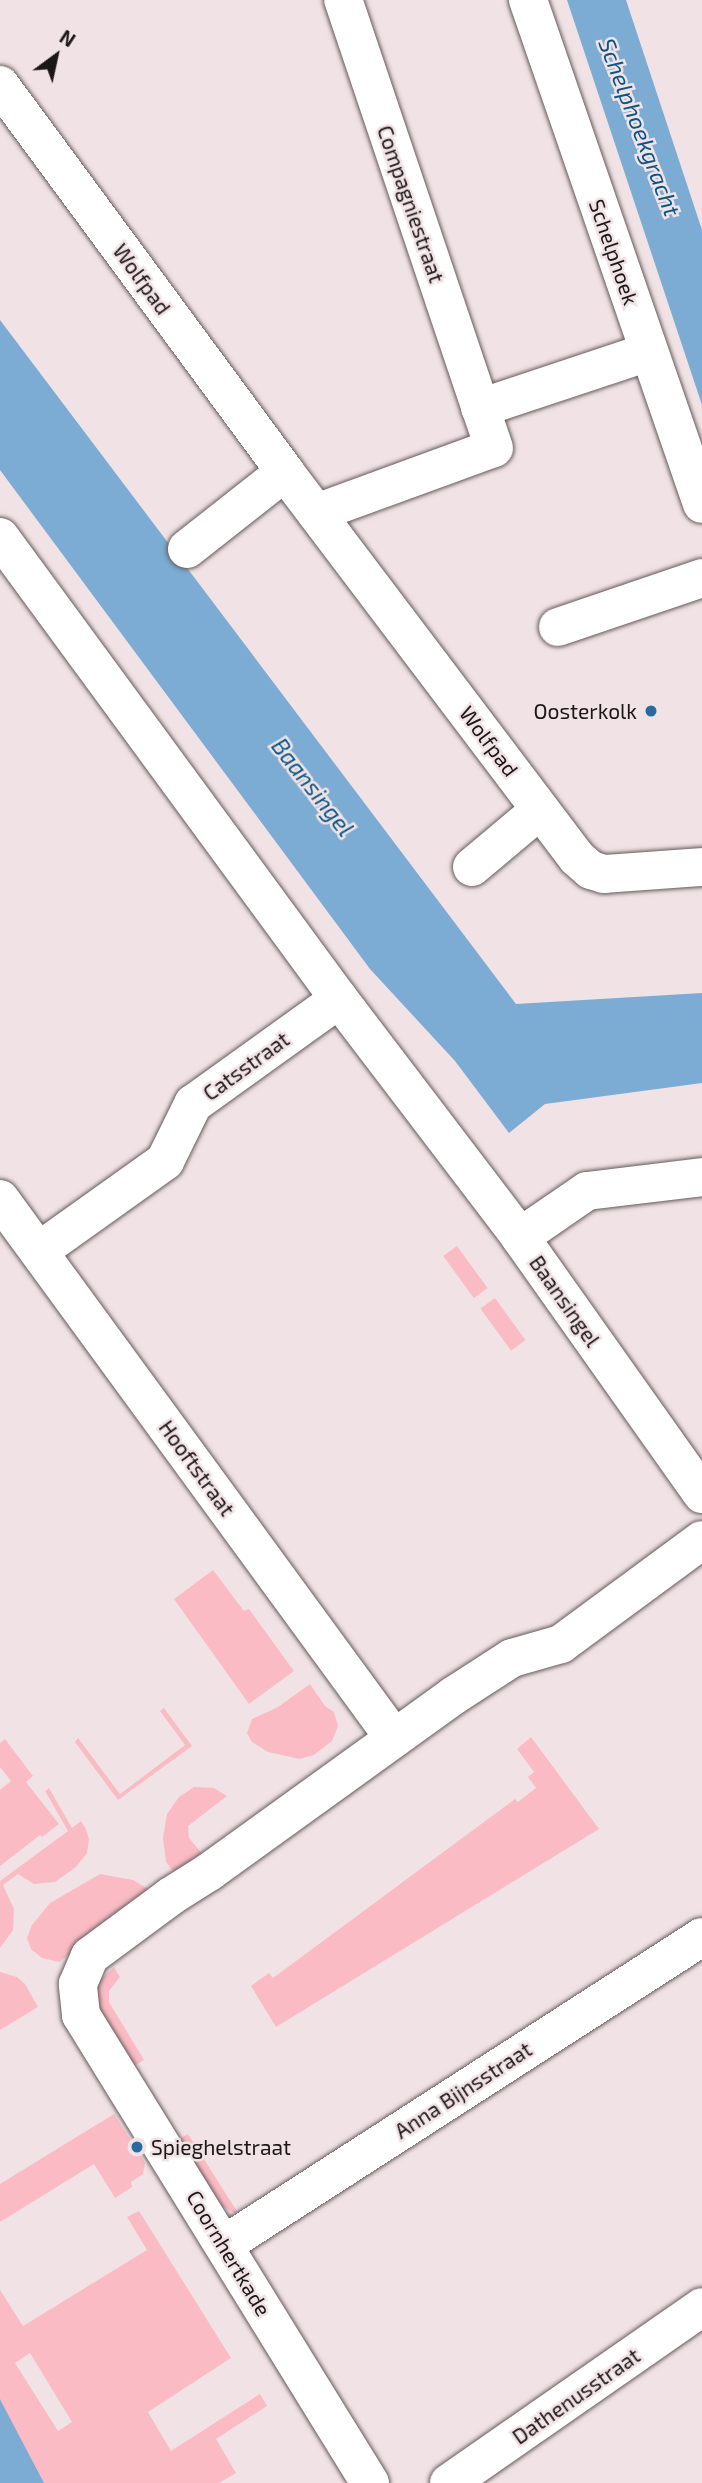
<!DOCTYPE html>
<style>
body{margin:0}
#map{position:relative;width:702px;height:2483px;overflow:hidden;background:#f1e3e5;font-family:"Exo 2",sans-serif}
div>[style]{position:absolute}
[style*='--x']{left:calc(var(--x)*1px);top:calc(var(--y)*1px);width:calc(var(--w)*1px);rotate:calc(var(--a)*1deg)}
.green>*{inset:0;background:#fbbbc5;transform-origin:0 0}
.water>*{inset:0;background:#7cabd3}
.roads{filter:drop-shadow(0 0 2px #655a5b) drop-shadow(0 0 2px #655a5b)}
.minor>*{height:38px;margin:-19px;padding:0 19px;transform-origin:19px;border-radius:19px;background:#fff}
.dots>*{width:19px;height:19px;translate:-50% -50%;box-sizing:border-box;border:4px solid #f1e3e5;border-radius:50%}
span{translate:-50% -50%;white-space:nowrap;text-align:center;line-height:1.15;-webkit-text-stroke:5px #f1e3e5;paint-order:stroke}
.street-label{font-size:21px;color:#1b1617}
.poi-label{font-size:21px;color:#1b1617}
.right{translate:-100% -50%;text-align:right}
.left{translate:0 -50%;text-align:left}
.water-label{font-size:23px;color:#085689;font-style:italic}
.north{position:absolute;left:21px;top:21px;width:70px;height:70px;-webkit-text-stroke:5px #f1e3e5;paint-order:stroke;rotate:33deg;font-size:19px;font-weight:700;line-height:28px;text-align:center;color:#1b1617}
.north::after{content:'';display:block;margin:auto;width:24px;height:32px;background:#1b1617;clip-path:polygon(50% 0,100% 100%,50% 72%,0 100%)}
</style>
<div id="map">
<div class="green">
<div style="left:457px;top:1246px;width:52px;height:17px;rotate:54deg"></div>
<div style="left:495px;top:1298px;width:52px;height:18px;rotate:54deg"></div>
<div style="clip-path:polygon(213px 1570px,244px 1611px,249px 1609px,294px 1671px,249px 1704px,174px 1599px)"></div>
<div style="clip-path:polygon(310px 1684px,325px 1706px,334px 1712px,338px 1726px,332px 1741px,314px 1755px,300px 1759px,268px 1752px,252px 1742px,247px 1733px,252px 1719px,278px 1707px)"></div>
<div style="clip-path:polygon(164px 1708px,192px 1746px,118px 1800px,75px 1742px,78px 1738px,120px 1794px,185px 1745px,160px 1711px)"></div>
<div style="clip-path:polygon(531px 1737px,599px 1829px,276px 2027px,251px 1986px,269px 1973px,273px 1978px,515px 1799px,518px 1802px,536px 1788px,528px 1777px,534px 1772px,517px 1749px)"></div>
<div style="clip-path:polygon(5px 1739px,33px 1776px,26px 1782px,59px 1824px,42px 1837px,40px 1835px,0 1866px,0 1790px,11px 1781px,0 1767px,0 1743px)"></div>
<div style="clip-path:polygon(194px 1787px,214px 1788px,227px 1796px,188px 1826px,189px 1838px,203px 1855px,175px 1873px,166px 1862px,163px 1838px,167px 1814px,179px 1797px)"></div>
<div style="clip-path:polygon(49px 1788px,72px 1828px,81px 1821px,86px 1829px,89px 1839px,87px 1853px,76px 1867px,55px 1882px,34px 1884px,18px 1874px,3px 1885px,14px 1909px,13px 1930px,0 1948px,0 1881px,68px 1831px,45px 1791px)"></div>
<div style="clip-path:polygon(100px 1874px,133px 1880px,153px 1892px,59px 1962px,42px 1958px,31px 1949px,27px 1938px,32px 1925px,50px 1903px)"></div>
<div style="clip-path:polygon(114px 1967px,120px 1977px,109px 1991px,109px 2002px,144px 2060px,134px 2066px,98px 2007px,96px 1994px,99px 1981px)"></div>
<div style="clip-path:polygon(0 1972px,17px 1977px,25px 1984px,38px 2007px,0 2030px)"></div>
<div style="clip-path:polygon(114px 2114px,145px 2163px,143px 2174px,131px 2182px,132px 2187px,115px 2198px,94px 2164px,0 2222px,0 2184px)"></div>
<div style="clip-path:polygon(188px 2134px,240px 2216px,221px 2206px,179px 2139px)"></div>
<div style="clip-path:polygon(evenodd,139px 2211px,231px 2358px,148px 2412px,171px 2451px,260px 2394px,267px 2406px,216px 2439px,236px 2473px,219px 2483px,0 2483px,0 2290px,23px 2326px,147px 2250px,127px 2217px,139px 2211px,30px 2353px,72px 2422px,58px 2431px,15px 2363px,30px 2353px)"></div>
</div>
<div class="water">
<div style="clip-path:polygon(567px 0,626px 0,702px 230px,702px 405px)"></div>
<div style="clip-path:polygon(0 320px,516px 1004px,702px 993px,702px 1083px,545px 1104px,509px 1133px,455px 1061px,370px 969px,0 470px)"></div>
<div style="clip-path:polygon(0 2399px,3px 2405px,44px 2483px,0 2483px)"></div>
</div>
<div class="roads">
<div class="minor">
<div style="--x:528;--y:0;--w:533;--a:70.95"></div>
<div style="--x:0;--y:85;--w:481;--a:53.6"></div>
<div style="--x:285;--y:472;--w:484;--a:52.9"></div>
<div style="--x:577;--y:858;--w:18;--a:41"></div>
<div style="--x:591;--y:870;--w:14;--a:17"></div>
<div style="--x:604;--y:874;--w:98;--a:-4.1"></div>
<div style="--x:480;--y:408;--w:177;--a:-18.4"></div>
<div style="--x:316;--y:513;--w:189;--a:-20.1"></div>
<div style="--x:494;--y:448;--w:473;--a:-108.6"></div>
<div style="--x:0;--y:537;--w:573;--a:53.73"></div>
<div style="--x:339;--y:999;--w:299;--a:52.7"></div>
<div style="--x:520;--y:1237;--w:315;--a:54.7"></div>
<div style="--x:187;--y:549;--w:125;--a:-38.2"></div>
<div style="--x:558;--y:627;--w:152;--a:-18.8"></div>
<div style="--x:472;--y:867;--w:89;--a:-40"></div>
<div style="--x:0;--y:1199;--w:668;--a:53.83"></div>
<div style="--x:520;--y:1237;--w:81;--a:-34.5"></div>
<div style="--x:587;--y:1191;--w:116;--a:-6.9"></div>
<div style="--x:39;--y:1251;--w:155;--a:-35.5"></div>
<div style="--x:165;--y:1161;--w:64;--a:-63.8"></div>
<div style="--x:193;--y:1104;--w:180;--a:-35.7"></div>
<div style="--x:225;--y:2244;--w:567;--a:-32.77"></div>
<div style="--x:370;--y:2483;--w:550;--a:-121.7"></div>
<div style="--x:81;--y:2015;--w:31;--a:-96"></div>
<div style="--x:78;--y:1984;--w:30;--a:-67"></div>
<div style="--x:90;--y:1956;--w:101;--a:-36.5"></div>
<div style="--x:171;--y:1896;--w:45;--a:-32.3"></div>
<div style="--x:209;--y:1872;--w:301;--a:-35.8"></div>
<div style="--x:453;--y:1696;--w:70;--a:-32.8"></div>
<div style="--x:512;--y:1658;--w:51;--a:-15.9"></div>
<div style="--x:561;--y:1644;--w:175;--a:-36.4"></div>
<div style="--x:449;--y:2483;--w:308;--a:-34.8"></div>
</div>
</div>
<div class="dots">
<div style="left:651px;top:711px;background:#266ca0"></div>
<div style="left:137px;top:2147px;background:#266ca0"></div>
</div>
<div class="street-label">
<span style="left:411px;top:204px;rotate:71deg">Compagniestraat</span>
<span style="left:614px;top:252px;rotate:71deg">Schelphoek</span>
<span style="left:142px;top:279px;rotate:54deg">Wolfpad</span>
<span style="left:489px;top:741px;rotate:53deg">Wolfpad</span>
<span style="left:246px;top:1066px;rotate:-36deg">Catsstraat</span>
<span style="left:565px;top:1301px;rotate:55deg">Baansingel</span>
<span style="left:197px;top:1468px;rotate:54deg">Hooftstraat</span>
<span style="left:463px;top:2090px;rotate:-33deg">Anna Bijnsstraat</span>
<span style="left:229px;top:2253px;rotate:59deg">Coornhertkade</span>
<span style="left:576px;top:2396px;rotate:-35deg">Dathenusstraat</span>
</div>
<div class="poi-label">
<span class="right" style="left:637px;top:711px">Oosterkolk</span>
<span class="left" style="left:151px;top:2147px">Spieghelstraat</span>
</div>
<div class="water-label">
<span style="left:640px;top:127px;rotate:69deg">Schelphoekgracht</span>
<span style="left:313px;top:787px;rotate:52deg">Baansingel</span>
</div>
<div class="north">N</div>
</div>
